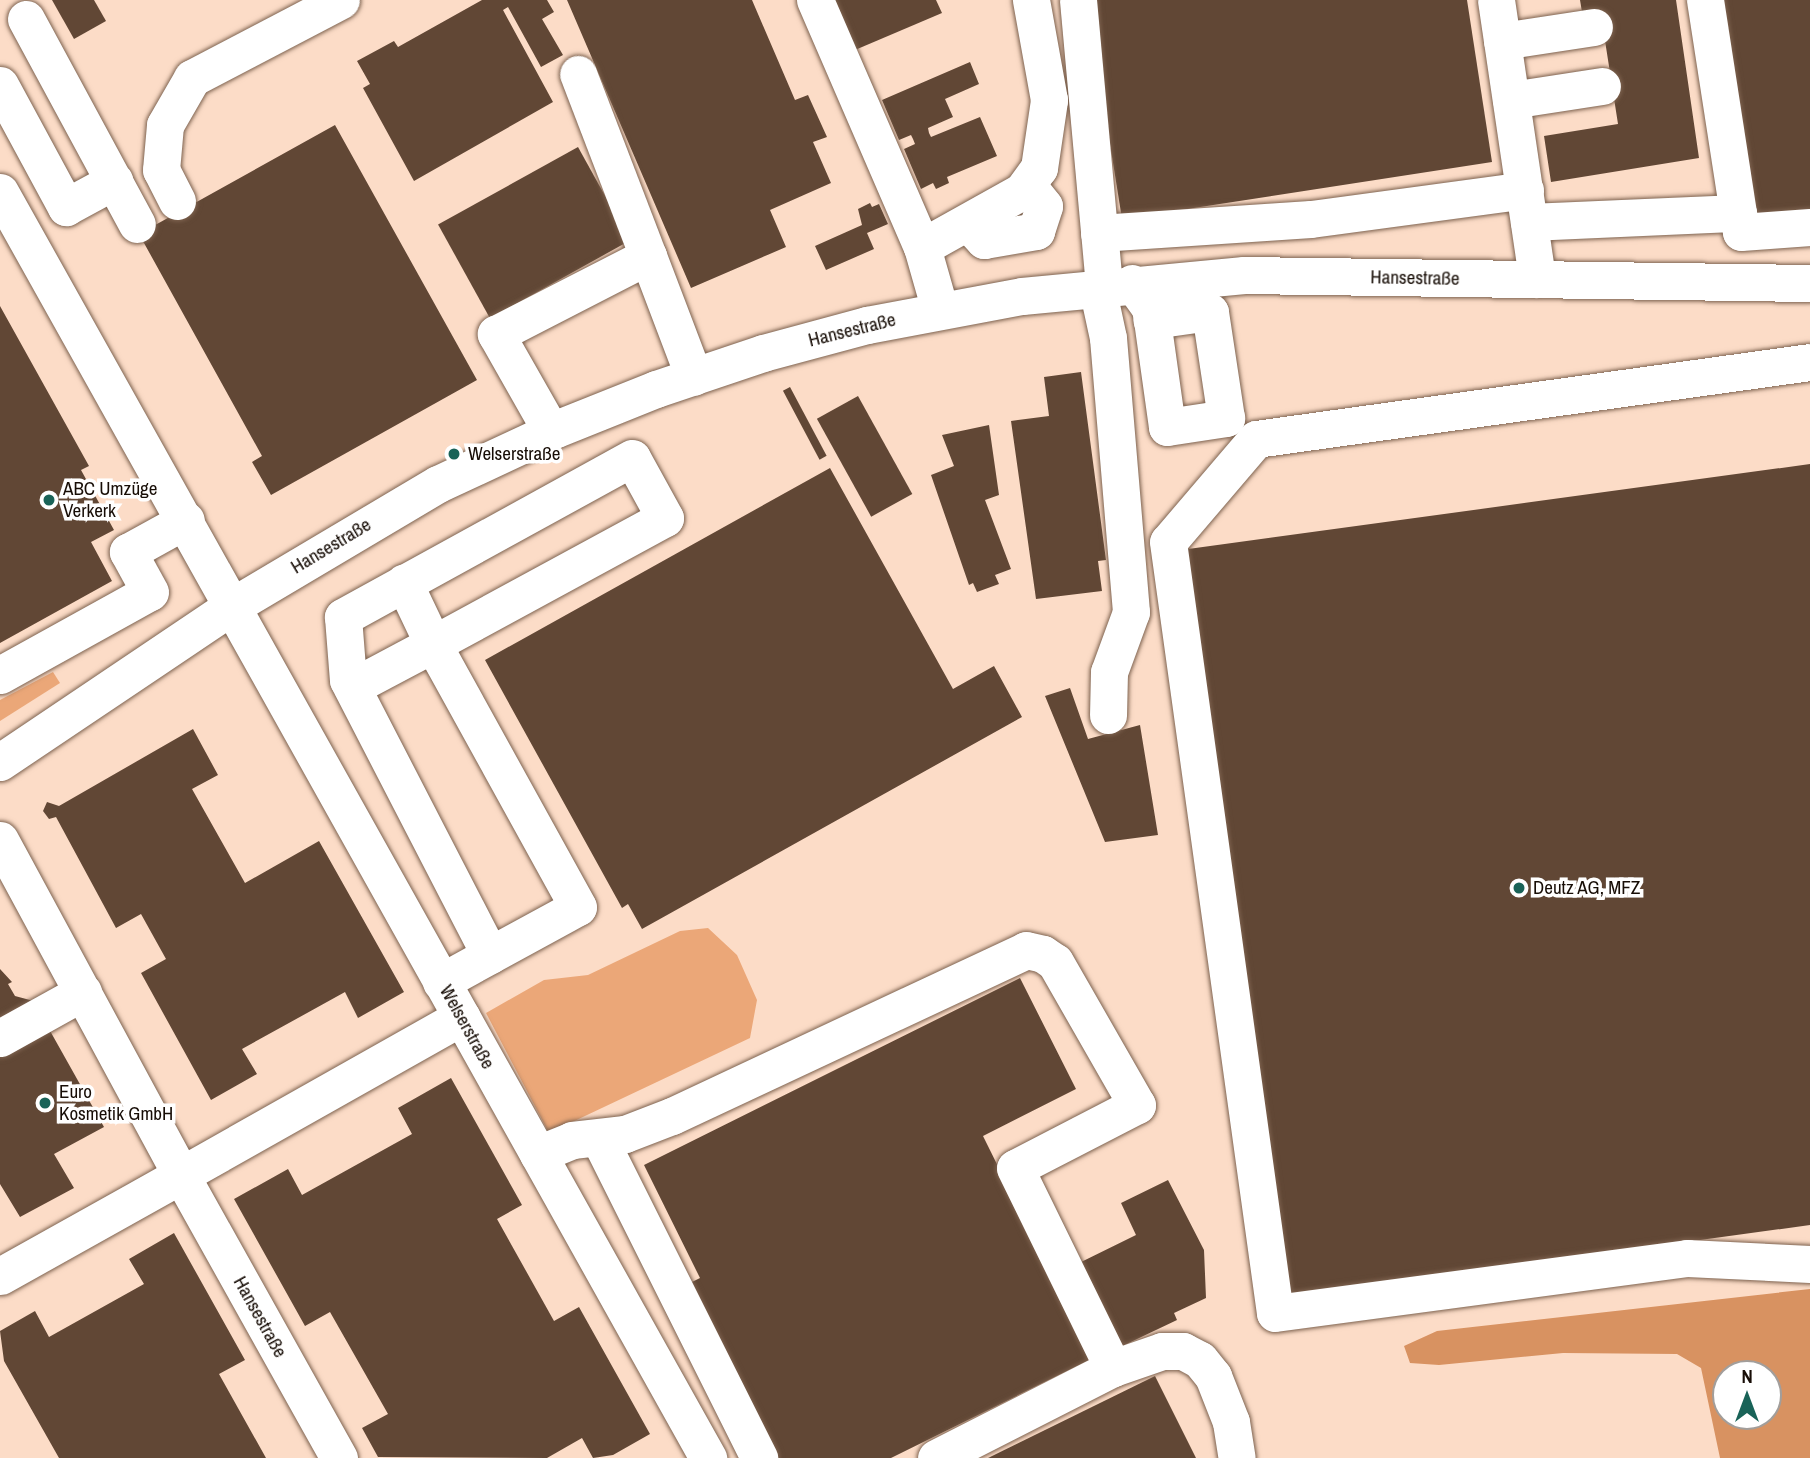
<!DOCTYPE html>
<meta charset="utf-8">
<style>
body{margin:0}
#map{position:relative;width:1810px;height:1458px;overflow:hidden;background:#fcdcc7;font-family:"Archivo Narrow",sans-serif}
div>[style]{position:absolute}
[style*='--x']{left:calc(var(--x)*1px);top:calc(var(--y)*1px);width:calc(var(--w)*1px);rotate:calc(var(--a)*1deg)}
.green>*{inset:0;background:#eba778}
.forest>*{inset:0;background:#d89261}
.building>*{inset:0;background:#614735;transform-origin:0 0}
.roads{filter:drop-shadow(0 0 2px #7d624f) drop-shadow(0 0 2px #7d624f)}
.minor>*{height:37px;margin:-18.5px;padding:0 18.5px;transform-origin:18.5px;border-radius:18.5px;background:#fff}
.dots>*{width:19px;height:19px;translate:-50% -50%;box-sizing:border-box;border:4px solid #fff;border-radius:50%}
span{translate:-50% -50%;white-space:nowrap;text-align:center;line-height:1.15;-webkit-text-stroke:7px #fff;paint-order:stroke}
.street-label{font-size:19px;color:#170d06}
.poi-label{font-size:19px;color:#170d06}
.left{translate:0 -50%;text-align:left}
.north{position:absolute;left:1712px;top:1360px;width:70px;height:70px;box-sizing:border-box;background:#fff;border:2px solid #a29e9b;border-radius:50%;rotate:0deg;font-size:19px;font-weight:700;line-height:28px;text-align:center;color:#170d06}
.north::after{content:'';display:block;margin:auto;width:24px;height:32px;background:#196358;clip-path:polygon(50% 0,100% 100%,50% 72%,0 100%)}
</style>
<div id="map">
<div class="green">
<div style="clip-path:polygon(53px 672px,60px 683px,0 721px,0 700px)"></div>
<div style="clip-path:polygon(708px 928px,737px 955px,757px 1000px,750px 1038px,549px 1133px,486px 1013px,544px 980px,588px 975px,680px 931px)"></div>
</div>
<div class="forest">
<div style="clip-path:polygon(evenodd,1810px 1289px,1810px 1458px,1720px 1458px,1701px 1368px,1677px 1354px,1563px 1353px,1439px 1365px,1410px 1363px,1404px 1346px,1437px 1331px,1810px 1289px,1726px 1374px,1768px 1374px,1768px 1416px,1726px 1416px,1726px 1374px)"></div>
</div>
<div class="building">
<div style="clip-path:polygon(52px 0,94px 0,106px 21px,74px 39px)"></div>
<div style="clip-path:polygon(482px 0,547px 0,554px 12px,542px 19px,563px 55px,541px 67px,508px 7px,503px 10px,553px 102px,414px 181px,363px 88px,370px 84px,357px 61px,394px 41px,398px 47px)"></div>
<div style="clip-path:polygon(567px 0,752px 0,795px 100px,808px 95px,827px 137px,813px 142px,831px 183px,770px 210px,786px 247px,691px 288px)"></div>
<div style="clip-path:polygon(833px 0,936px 0,942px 13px,855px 50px)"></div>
<div style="clip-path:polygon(1087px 0,1467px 0,1492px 162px,1122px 219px)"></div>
<div style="clip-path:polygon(1580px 0,1676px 0,1699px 158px,1551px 182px,1544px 136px,1618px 124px,1601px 15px,1583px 18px)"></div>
<div style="clip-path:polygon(1722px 0,1810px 0,1810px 218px,1757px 226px)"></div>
<div style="clip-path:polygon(970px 62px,979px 84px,945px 99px,953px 117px,928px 128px,929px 133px,931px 137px,980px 117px,997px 156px,947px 177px,949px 183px,936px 189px,933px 183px,921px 189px,904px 149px,915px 144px,913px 139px,911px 135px,899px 140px,882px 100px)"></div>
<div style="clip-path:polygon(335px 125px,477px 380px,271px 495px,252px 462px,262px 456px,139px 234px)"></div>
<div style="left:578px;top:147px;width:107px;height:160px;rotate:61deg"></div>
<div style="clip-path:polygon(870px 203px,872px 207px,879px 204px,888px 224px,867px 233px,874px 249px,826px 270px,815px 246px,862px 225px,858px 209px)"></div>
<div style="clip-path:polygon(0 306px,89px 466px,81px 470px,114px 530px,91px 542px,112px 581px,0 643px)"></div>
<div style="clip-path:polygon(1081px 372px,1106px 560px,1098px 561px,1102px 591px,1036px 599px,1011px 421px,1049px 416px,1044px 377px)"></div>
<div style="left:790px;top:387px;width:78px;height:8px;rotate:62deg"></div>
<div style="left:858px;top:396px;width:112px;height:47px;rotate:61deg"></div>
<div style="clip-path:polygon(989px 425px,999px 495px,985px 500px,1011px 569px,995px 575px,999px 584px,977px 592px,973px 583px,969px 585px,931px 475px,954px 466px,942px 435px)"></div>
<div style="clip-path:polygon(1810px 464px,1810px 1225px,1284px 1297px,1181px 550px)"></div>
<div style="clip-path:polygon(830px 468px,953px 689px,994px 666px,1022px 717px,642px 929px,628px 904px,622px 908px,485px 660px)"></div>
<div style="clip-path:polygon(1070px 688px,1088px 739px,1140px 725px,1158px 835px,1105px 842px,1045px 696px)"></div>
<div style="clip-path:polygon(193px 729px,218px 775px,192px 789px,245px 883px,319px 841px,404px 992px,358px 1018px,345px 992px,242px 1049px,257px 1074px,211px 1100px,141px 973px,166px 959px,141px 914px,116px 928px,56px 817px,49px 819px,43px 811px,47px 802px,59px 806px)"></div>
<div style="clip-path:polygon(0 969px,12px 982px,8px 984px,15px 996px,41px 1003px,0 1026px)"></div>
<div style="clip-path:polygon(1020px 978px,1076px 1089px,983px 1136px,1093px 1358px,891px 1458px,770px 1458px,684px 1286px,700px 1278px,644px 1165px)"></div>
<div style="clip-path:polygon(49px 1029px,104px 1127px,54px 1154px,74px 1188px,20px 1217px,0 1184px,0 1052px)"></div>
<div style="clip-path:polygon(451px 1078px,522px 1205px,497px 1219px,554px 1321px,579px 1307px,650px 1434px,613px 1455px,593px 1458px,582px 1438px,547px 1458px,378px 1457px,362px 1428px,388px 1414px,330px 1312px,305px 1326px,234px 1199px,288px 1169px,302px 1195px,412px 1134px,398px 1108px)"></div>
<div style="clip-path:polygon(1168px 1180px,1204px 1250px,1206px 1298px,1174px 1313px,1177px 1320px,1114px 1350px,1075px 1265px,1136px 1235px,1121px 1203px)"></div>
<div style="clip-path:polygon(174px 1233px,245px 1360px,219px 1374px,266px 1458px,59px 1458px,4px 1361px,0 1331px,35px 1311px,49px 1337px,144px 1284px,129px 1259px)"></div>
<div style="clip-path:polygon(1155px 1376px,1196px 1458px,988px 1458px)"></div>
</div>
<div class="roads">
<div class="minor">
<div style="--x:815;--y:0;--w:269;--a:66.6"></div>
<div style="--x:922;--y:247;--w:66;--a:74.1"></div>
<div style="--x:1078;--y:0;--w:287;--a:84.8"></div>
<div style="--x:1496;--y:0;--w:282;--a:81.6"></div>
<div style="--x:26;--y:19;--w:233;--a:61.6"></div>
<div style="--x:1502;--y:41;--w:93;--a:-8.7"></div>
<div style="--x:0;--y:85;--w:139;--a:61.6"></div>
<div style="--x:66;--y:207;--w:55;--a:-28.4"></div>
<div style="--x:1511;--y:100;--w:92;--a:-8.7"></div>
<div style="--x:0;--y:192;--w:1451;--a:60.78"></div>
<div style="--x:177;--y:201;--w:35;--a:-117"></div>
<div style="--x:161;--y:170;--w:45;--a:-84.9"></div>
<div style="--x:165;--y:125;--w:54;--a:-60.1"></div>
<div style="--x:192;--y:78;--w:168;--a:-27.6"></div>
<div style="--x:1738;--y:213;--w:19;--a:81"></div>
<div style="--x:1741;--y:232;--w:69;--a:-4.1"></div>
<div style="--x:1529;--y:222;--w:209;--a:-2.5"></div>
<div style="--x:1738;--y:213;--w:216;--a:-98.8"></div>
<div style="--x:969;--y:224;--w:22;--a:47"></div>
<div style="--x:984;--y:240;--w:53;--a:-9.8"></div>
<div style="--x:1036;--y:231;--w:26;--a:-72"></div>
<div style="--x:1044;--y:206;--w:27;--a:-129"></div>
<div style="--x:1099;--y:233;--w:212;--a:-3.8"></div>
<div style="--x:1311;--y:219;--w:216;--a:-7.7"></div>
<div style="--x:922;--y:247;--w:115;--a:-29.2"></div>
<div style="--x:1022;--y:191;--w:29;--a:-54"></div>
<div style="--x:1039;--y:168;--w:69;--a:-81.6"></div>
<div style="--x:1049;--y:100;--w:102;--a:-100.2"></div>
<div style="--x:648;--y:256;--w:129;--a:69.2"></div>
<div style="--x:1132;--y:283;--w:31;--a:54"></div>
<div style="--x:1150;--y:308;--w:12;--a:81"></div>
<div style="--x:1152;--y:320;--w:108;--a:82"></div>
<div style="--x:1167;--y:427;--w:60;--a:-8.7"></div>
<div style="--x:1226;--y:418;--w:107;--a:-98.6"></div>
<div style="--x:1210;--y:312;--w:59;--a:172.1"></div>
<div style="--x:1097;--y:287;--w:52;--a:77.8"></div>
<div style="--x:1108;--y:338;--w:275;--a:85.2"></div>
<div style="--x:1131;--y:612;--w:64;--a:110.1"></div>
<div style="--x:1109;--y:672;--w:43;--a:91.3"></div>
<div style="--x:1810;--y:362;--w:559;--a:172.09"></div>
<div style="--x:1256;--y:439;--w:135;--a:130.5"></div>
<div style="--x:1168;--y:542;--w:778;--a:82.1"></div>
<div style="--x:1275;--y:1313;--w:416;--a:-7.6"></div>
<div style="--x:1687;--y:1258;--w:123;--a:2.8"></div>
<div style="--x:551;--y:431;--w:112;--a:-119.6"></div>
<div style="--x:496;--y:334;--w:171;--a:-27.2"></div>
<div style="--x:648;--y:256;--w:195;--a:-111"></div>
<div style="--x:0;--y:675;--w:171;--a:-29"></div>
<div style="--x:150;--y:592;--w:46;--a:-118.8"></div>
<div style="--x:128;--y:552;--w:66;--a:-28.9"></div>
<div style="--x:352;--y:687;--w:92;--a:-28"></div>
<div style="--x:433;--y:644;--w:68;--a:-115.4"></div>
<div style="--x:0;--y:762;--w:282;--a:-33.9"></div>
<div style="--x:234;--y:605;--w:237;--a:-30.7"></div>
<div style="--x:438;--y:484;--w:130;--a:-25"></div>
<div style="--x:556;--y:429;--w:108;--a:-21.8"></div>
<div style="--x:656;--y:389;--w:113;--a:-18.6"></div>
<div style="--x:763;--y:353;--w:108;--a:-15.1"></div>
<div style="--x:867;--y:325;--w:158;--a:-10.6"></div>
<div style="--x:1022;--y:296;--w:223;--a:-5.4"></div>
<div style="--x:1244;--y:275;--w:566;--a:0.81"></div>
<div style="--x:0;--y:840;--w:381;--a:61.6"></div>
<div style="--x:181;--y:1175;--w:207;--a:150.8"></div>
<div style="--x:441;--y:982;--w:56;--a:-28.9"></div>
<div style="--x:490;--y:955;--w:100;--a:-28.6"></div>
<div style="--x:578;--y:907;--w:300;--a:-118.9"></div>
<div style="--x:433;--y:644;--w:264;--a:-28.5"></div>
<div style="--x:665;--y:518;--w:68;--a:-118.8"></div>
<div style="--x:632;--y:458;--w:330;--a:151.2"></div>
<div style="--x:343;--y:617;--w:63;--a:85.5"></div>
<div style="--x:348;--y:680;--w:309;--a:62.7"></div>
<div style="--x:0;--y:1038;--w:95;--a:-29"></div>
<div style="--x:599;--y:1138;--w:358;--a:63.4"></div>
<div style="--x:538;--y:1154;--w:37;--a:-22"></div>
<div style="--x:572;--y:1140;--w:53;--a:-6.5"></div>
<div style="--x:625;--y:1134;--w:50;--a:-21"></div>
<div style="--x:672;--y:1116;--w:391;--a:-25.1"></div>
<div style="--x:1026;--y:950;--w:17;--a:13"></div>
<div style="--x:1043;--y:954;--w:14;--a:34"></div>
<div style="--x:1055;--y:962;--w:165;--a:60.2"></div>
<div style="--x:1137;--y:1105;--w:137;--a:152.7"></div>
<div style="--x:1015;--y:1168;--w:223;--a:63.9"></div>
<div style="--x:339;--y:1458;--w:324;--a:-119.2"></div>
<div style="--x:181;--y:1175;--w:322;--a:-29.4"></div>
<div style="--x:936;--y:1458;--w:199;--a:-27"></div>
<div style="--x:1113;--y:1368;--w:52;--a:-19.1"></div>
<div style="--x:1162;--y:1351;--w:21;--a:0"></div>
<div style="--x:1183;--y:1351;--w:19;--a:28"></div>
<div style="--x:1200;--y:1360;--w:21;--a:51"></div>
<div style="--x:1213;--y:1376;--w:49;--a:68.6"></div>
<div style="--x:1231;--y:1422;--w:36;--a:81"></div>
</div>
</div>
<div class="dots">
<div style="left:454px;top:454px;background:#196358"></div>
<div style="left:49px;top:500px;background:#196358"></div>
<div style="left:1519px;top:888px;background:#196358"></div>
<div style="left:45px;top:1103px;background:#196358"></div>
</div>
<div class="street-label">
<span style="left:1415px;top:278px;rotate:1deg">Hansestraße</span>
<span style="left:852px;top:330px;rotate:-14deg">Hansestraße</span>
<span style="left:331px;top:546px;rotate:-31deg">Hansestraße</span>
<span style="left:467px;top:1027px;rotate:61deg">Welserstraße</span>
<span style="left:260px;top:1317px;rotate:61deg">Hansestraße</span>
</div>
<div class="poi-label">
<span class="left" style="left:468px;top:454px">Welserstraße</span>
<span class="left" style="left:63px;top:500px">ABC Umzüge<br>Verkerk</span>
<span class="left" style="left:1533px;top:888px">Deutz AG, MFZ</span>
<span class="left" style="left:59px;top:1103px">Euro<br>Kosmetik GmbH</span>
</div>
<div class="north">N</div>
</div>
